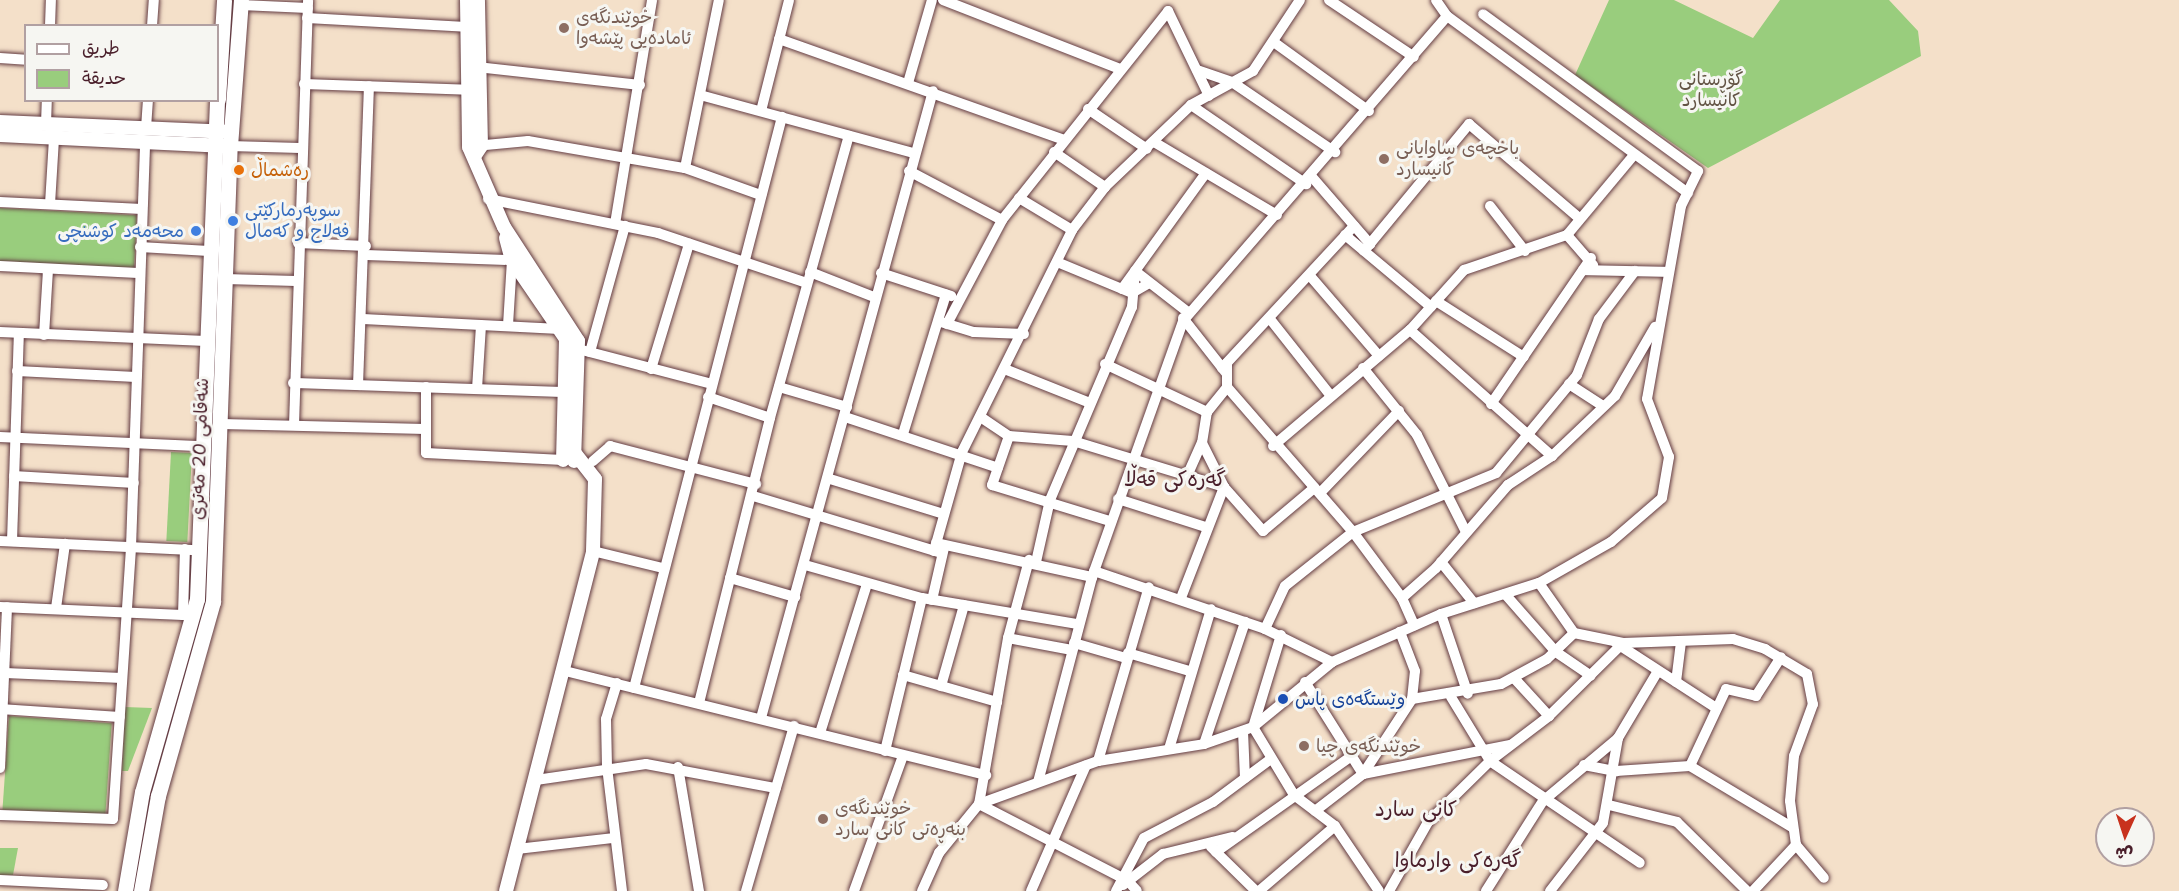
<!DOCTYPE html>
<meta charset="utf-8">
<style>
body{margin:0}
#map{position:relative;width:2179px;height:891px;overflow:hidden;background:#f4e0c9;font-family:"Shantell Sans","Playpen Sans Arabic",sans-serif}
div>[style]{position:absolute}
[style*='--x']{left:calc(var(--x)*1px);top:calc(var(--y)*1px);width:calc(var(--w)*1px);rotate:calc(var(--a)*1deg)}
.green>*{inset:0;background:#99cd7d;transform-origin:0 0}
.roads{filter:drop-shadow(0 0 2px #643c43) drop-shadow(0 0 2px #643c43)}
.street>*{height:10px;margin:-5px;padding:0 5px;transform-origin:5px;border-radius:5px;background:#fff}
.secondary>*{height:14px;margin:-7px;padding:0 7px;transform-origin:7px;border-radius:7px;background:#fff}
.primary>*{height:15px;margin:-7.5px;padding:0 7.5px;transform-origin:7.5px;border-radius:7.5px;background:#fff}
.dots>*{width:16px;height:16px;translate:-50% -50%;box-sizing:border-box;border:3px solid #f6f6f2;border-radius:50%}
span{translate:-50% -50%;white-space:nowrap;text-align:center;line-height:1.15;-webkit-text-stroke:6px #f6f6f2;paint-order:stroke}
.education-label{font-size:18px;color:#785e54}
.left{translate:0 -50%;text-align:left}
.park-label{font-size:18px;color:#625344}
.food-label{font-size:18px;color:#c56008}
.shop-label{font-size:18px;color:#366cbe}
.right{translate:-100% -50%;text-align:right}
.street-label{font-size:18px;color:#4a1f2b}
.transit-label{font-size:18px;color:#164399}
.quarter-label{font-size:21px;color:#4a1f2b}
.legend{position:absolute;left:24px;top:24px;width:195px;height:78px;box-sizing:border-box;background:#f6f6f2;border:2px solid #b1a0a2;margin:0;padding:8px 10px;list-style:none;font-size:18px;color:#4a1f2b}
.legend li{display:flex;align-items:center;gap:12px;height:30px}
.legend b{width:30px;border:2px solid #b1a0a2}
.north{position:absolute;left:2095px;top:807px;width:60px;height:60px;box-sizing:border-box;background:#f6f6f2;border:2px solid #b1a0a2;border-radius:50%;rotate:183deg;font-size:16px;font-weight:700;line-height:24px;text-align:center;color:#4a1f2b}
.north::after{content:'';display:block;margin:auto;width:21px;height:27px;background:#c8321e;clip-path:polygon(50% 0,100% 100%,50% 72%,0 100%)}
</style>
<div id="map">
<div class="green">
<div style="clip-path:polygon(1609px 0,1674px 0,1753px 38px,1780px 0,1889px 0,1918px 31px,1921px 56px,1708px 168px,1575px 75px)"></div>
<div style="left:0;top:208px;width:137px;height:53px;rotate:3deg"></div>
<div style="left:171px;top:452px;width:21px;height:89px;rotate:3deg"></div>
<div style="clip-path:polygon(125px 707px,152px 708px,128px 771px,122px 771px)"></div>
<div style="left:9px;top:716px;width:103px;height:94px;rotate:4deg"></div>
<div style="clip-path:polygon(0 848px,18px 848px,13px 875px,0 875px)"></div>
</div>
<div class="roads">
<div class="street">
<div style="--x:943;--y:0;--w:190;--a:21.3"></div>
<div style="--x:1329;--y:0;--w:102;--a:33.8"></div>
<div style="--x:241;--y:5;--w:67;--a:2.6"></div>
<div style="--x:1447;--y:16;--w:299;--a:36.3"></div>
<div style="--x:307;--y:18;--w:159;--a:3.2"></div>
<div style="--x:50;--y:26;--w:26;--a:-88"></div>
<div style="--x:152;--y:26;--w:26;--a:-86"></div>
<div style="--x:779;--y:39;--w:302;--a:19.5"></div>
<div style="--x:1275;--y:43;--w:116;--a:35.9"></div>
<div style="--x:0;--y:58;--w:26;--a:4"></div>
<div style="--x:477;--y:67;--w:164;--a:6.3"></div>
<div style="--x:1197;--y:70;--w:37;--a:19"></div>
<div style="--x:1232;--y:82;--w:125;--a:34.2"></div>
<div style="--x:908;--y:83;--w:86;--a:-73.9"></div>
<div style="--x:304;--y:84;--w:171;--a:2"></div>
<div style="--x:700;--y:95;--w:222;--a:15.2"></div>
<div style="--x:1191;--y:105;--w:140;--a:34.5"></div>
<div style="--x:1088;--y:109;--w:71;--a:34.1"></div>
<div style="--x:761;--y:111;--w:114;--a:-75.8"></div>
<div style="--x:46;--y:124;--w:24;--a:-88"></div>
<div style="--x:146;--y:128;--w:28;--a:-86"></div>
<div style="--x:1154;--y:142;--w:143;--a:30.7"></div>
<div style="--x:230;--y:146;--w:70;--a:1.6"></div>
<div style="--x:475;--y:146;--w:53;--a:-5.4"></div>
<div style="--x:528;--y:141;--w:159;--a:9.8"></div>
<div style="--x:685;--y:168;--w:81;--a:19.6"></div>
<div style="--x:1054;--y:152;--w:62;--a:34.5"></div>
<div style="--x:685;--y:168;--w:171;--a:-78.6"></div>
<div style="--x:909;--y:171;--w:105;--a:27.8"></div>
<div style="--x:1312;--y:177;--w:89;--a:49.1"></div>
<div style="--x:1019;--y:198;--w:62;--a:31.1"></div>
<div style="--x:488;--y:199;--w:173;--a:11.3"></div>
<div style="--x:658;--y:233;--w:157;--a:18.6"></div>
<div style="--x:0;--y:202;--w:142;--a:2.8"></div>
<div style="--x:50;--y:204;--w:66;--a:-86.5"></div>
<div style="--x:1490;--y:206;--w:57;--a:52.1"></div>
<div style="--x:615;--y:224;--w:227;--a:-80.6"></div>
<div style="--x:1345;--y:235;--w:112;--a:39.9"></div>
<div style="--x:1567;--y:235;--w:40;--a:49"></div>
<div style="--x:298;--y:243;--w:68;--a:2.5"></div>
<div style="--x:140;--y:247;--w:69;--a:3.3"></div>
<div style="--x:1364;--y:251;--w:165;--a:-50.4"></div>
<div style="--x:1469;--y:124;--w:143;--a:40.5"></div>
<div style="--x:366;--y:255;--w:146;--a:2"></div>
<div style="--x:512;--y:260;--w:66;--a:93.5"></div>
<div style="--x:1057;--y:262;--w:81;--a:22.5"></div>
<div style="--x:1132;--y:293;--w:20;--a:-30"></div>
<div style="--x:0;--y:266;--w:138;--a:2.9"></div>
<div style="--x:1583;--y:270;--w:86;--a:1.3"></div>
<div style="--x:1135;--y:271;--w:68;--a:37.9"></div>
<div style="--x:810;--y:272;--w:69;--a:21.3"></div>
<div style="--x:881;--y:273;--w:74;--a:18.2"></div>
<div style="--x:1311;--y:277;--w:104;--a:49.3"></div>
<div style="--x:225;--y:279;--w:71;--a:1.6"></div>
<div style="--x:1122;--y:289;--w:143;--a:-54.1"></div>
<div style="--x:1436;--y:301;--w:104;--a:32.5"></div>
<div style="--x:1183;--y:318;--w:71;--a:51.8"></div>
<div style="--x:363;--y:319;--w:197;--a:2.9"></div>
<div style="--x:1270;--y:319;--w:98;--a:51.6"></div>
<div style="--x:941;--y:322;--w:34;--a:17"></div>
<div style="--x:974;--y:332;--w:50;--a:2.3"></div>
<div style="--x:947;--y:324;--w:118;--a:-62.1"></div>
<div style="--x:1002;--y:220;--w:267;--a:-51.5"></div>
<div style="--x:1168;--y:11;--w:94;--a:64.2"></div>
<div style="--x:1410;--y:330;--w:190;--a:41.6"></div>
<div style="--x:0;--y:332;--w:206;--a:2.5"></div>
<div style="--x:44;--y:335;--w:66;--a:-86.5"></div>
<div style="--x:578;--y:349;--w:138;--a:14.6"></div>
<div style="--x:590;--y:352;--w:131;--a:-74.5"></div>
<div style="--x:1227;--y:363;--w:24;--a:90"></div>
<div style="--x:1227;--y:387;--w:192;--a:49"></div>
<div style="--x:1353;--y:532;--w:82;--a:53.4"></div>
<div style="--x:1402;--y:598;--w:30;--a:66"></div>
<div style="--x:1105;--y:364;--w:113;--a:25.2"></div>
<div style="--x:1222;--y:368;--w:194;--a:-47.1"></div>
<div style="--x:1363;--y:368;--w:86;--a:51.1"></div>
<div style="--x:1417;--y:435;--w:109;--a:63.2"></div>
<div style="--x:651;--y:369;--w:131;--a:-73.1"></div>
<div style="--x:1007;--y:370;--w:87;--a:21.6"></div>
<div style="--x:17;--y:371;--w:119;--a:2.9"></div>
<div style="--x:293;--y:383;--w:272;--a:1.9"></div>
<div style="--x:1569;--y:384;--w:40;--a:32.9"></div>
<div style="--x:358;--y:385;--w:299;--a:-87.9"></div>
<div style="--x:426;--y:387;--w:66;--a:90"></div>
<div style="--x:426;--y:453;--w:137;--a:2.9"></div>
<div style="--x:779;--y:387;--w:71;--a:16.4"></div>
<div style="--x:477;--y:389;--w:64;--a:-86.4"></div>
<div style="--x:708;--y:397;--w:65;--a:18.7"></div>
<div style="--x:1491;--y:404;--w:177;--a:-55.6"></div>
<div style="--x:845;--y:417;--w:161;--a:18.4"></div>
<div style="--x:982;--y:418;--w:32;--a:34"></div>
<div style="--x:1009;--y:436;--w:64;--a:4.5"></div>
<div style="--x:1073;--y:441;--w:158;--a:16.9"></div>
<div style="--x:1224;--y:487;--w:119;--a:111.2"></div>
<div style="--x:222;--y:424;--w:203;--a:1.4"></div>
<div style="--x:294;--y:425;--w:425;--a:-88.1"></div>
<div style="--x:903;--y:434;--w:146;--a:-72.9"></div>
<div style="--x:1009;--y:436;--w:52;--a:109.1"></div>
<div style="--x:992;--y:485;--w:123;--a:17"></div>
<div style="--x:0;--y:437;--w:202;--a:2.6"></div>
<div style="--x:1202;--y:443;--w:49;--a:63.4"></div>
<div style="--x:1224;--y:487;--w:59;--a:48.4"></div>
<div style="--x:1263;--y:531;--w:67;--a:-40.1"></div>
<div style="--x:1273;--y:446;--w:180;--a:-40.3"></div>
<div style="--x:1410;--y:330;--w:81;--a:-48"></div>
<div style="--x:1464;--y:270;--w:109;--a:-18.8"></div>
<div style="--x:1567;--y:235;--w:104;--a:-50.1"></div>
<div style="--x:593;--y:461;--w:23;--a:-41"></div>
<div style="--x:610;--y:446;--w:151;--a:14.6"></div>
<div style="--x:14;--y:476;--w:120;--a:3.3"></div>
<div style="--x:1187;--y:476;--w:36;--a:-66"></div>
<div style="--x:1202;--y:443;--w:31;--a:-81"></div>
<div style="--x:1207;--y:412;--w:32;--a:-51"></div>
<div style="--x:830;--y:479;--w:119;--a:17.1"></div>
<div style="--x:1320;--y:493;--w:114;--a:-46.1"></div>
<div style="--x:753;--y:496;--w:197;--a:16.8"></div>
<div style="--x:1118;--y:499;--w:91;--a:17.8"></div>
<div style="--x:0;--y:541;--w:192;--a:2.7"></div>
<div style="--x:12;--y:541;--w:207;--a:-88.1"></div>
<div style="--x:936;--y:543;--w:160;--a:12.3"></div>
<div style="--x:593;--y:551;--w:72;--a:13.7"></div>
<div style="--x:934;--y:551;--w:103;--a:-74.2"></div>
<div style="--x:962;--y:452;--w:248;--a:-63.6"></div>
<div style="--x:1072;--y:230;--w:54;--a:-52.5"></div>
<div style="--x:1105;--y:187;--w:119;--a:-43.6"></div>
<div style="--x:1191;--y:105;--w:71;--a:-28.7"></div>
<div style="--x:1253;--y:71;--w:85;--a:-56.5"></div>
<div style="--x:1036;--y:562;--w:64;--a:-77.3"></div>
<div style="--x:1050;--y:500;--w:210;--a:-67"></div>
<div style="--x:1132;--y:307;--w:36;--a:-85"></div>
<div style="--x:1441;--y:562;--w:53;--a:51.2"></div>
<div style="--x:805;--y:565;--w:122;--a:15.8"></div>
<div style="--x:922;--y:598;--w:158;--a:9.5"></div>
<div style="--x:1094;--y:571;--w:181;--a:18.7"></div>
<div style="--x:1265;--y:629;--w:75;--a:26.2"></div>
<div style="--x:730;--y:578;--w:68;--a:16.3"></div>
<div style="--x:1539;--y:583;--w:61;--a:55"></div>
<div style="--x:1574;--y:633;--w:50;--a:11.5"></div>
<div style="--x:1623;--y:643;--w:110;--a:-2.1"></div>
<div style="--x:1733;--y:639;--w:34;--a:17"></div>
<div style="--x:1765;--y:649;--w:49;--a:30.8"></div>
<div style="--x:1807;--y:674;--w:31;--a:79"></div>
<div style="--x:1813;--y:704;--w:55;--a:110.1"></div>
<div style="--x:1794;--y:756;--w:45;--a:95.1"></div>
<div style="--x:1790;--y:801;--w:44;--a:82.2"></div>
<div style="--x:1796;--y:845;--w:43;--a:49.7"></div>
<div style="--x:1505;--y:594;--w:77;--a:48.7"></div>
<div style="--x:1556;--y:652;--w:42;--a:34.4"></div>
<div style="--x:1402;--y:598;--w:45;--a:-41.4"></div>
<div style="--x:1436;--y:568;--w:110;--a:-49.1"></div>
<div style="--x:1508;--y:485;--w:53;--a:-33.4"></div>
<div style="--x:1552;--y:456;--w:87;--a:-43.6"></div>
<div style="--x:1615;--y:396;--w:80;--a:-59.9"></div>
<div style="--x:932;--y:600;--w:53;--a:-77"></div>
<div style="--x:0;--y:607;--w:183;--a:2.5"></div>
<div style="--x:183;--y:615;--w:66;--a:-88.3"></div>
<div style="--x:56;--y:608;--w:65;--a:-82"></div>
<div style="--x:1441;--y:614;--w:84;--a:71.4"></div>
<div style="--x:1265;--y:629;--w:47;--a:-65.1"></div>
<div style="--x:1285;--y:586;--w:87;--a:-38.5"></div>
<div style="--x:1353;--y:532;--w:155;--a:-22.4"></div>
<div style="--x:1496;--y:473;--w:127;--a:-50.4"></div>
<div style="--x:1577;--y:375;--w:60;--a:-68.6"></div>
<div style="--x:1599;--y:319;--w:60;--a:-53.1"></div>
<div style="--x:1281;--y:635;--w:96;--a:106.9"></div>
<div style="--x:1253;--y:727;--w:79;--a:58.9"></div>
<div style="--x:1294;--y:795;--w:51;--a:37.1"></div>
<div style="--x:1335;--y:826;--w:78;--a:55.9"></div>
<div style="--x:1008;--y:638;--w:81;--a:-74.9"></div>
<div style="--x:1074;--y:643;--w:54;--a:16.1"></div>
<div style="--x:1616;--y:643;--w:119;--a:33"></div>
<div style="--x:1072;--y:650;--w:65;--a:-169.4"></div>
<div style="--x:1008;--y:638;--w:169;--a:99.9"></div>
<div style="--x:979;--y:804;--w:168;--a:27.3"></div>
<div style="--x:1128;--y:881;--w:13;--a:48"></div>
<div style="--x:1128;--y:653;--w:64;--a:16.4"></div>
<div style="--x:565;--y:671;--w:434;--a:13.9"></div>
<div style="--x:5;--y:673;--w:117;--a:2.4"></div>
<div style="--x:903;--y:675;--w:98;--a:16"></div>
<div style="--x:1514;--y:678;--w:52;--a:47.4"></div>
<div style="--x:1305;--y:682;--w:109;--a:57.8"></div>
<div style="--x:1676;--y:682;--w:40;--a:-82.9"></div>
<div style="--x:617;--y:683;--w:38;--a:107"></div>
<div style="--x:606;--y:719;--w:48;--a:88.8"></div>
<div style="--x:607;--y:767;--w:125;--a:83.1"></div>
<div style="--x:941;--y:686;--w:84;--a:-74.1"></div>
<div style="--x:634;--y:688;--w:590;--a:-75.47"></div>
<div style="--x:1451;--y:697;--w:75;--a:58.6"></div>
<div style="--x:1490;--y:761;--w:181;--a:34.2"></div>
<div style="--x:1412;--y:699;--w:90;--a:-9.6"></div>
<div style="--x:1501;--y:684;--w:52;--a:-28.5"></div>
<div style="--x:1547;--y:659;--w:37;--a:-44"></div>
<div style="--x:699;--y:703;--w:294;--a:-76"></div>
<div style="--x:770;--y:418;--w:293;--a:-74.4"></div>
<div style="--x:0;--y:709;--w:120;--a:3.8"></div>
<div style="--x:761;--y:718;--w:650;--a:-74.66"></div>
<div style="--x:1243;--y:731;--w:47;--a:87.6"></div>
<div style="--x:820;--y:733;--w:156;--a:-72.5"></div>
<div style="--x:1204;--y:744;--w:129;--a:-71.4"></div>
<div style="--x:1169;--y:749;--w:146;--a:-73.3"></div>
<div style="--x:885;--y:751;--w:157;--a:-76.4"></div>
<div style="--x:1098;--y:761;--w:181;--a:-73.7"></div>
<div style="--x:1584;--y:765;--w:33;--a:11"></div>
<div style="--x:1616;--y:771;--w:74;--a:-3.9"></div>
<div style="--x:1690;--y:766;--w:120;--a:31"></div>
<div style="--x:1690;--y:766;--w:85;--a:-64.9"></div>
<div style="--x:1726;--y:689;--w:31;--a:13"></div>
<div style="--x:1756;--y:696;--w:46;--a:-57.3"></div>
<div style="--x:678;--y:767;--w:126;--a:80.4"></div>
<div style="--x:0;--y:768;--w:161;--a:-87.5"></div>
<div style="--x:1363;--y:774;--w:150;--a:-11.2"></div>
<div style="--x:536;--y:780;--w:111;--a:-8.3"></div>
<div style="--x:646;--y:764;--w:132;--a:10.5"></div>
<div style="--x:1038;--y:782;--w:212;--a:-75.2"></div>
<div style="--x:1092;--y:577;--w:272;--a:-70.4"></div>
<div style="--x:1183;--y:321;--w:403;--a:-49.1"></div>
<div style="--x:1447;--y:16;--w:19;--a:-125"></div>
<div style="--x:1609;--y:805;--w:70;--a:14"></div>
<div style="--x:1677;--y:822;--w:98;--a:44.6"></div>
<div style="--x:1315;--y:811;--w:61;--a:-37.6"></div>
<div style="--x:1363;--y:774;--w:90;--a:-56.8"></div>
<div style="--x:1412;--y:699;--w:28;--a:-84"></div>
<div style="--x:1415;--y:671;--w:42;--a:-111"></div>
<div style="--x:0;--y:815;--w:113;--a:2"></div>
<div style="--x:113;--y:819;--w:273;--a:-86.2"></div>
<div style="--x:131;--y:547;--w:405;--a:-88"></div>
<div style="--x:1211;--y:847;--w:63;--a:44.4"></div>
<div style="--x:517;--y:849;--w:98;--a:-6.5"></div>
<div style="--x:1216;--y:852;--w:164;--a:-35.3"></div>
<div style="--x:0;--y:880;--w:103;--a:2.8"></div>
<div style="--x:1123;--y:885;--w:51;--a:-37.8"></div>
<div style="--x:1163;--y:854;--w:72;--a:-13.7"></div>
<div style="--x:746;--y:891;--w:172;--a:-73.8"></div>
<div style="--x:854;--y:891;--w:144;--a:-70.1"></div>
<div style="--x:922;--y:891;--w:42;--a:-65.9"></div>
<div style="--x:939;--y:853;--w:63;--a:-50.8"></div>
<div style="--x:979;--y:804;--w:127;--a:-19.9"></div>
<div style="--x:1098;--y:761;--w:107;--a:-9.1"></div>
<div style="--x:1204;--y:744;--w:52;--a:-19.1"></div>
<div style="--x:1253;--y:727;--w:102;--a:-39.4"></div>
<div style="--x:1332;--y:662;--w:119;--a:-23.8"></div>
<div style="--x:1441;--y:614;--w:103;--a:-17.6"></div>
<div style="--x:1539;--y:583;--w:83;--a:-29.7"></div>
<div style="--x:1611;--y:542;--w:67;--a:-40.8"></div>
<div style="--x:1662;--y:498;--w:42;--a:-80.3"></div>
<div style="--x:1669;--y:457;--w:62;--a:-110.8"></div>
<div style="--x:1647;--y:399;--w:196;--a:-80"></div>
<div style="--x:1681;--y:206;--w:39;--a:-64"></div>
<div style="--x:1698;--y:171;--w:266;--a:-143.9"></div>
<div style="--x:1031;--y:891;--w:137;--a:-66.4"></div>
<div style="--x:1116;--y:891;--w:60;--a:-62.2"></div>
<div style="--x:1144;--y:838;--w:78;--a:-27.6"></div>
<div style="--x:1213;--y:802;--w:72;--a:-36.6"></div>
<div style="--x:1259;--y:891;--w:100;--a:-40.5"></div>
<div style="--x:1389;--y:891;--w:79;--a:-60.5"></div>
<div style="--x:1428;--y:822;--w:87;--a:-44.5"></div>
<div style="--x:1490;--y:761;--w:74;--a:-37.3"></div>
<div style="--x:1549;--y:716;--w:104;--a:-44.6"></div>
<div style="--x:1486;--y:891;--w:107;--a:-57.7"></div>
<div style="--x:1543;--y:801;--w:98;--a:-40"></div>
<div style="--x:1618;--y:738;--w:78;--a:-59.2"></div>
<div style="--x:1550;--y:891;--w:86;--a:-52.1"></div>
<div style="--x:1603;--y:823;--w:86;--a:-80"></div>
<div style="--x:1753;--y:891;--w:63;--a:-46.9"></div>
</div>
<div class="secondary">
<div style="--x:467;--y:0;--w:147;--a:89.2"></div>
<div style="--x:469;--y:147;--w:87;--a:66.4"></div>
<div style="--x:504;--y:227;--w:136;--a:57"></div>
<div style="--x:578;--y:341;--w:120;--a:91.9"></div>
<div style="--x:0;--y:122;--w:226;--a:2.5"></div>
<div style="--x:0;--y:135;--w:226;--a:2.8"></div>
<div style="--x:475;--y:155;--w:11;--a:-56"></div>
<div style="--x:481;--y:146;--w:146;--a:-91.2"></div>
<div style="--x:506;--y:238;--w:23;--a:75"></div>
<div style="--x:512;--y:260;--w:96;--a:55.6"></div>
<div style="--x:566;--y:339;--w:121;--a:91.4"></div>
<div style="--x:506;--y:891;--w:351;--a:-75.6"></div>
<div style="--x:593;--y:551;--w:72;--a:-88.4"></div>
<div style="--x:595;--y:479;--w:34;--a:-128"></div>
</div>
<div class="primary">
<div style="--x:218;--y:99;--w:99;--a:-86.5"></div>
<div style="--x:125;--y:891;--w:100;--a:-80.3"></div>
<div style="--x:142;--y:792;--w:201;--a:-74.1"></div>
<div style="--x:197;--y:599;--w:499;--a:-87.7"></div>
<div style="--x:141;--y:891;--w:97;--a:-79.9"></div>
<div style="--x:158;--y:796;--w:202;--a:-74.2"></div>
<div style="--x:213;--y:602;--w:456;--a:-87.9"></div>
<div style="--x:230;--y:146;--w:146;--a:-85.7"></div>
</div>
</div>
<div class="dots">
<div style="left:564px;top:28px;background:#8d6e63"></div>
<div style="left:1384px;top:159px;background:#8d6e63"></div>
<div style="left:239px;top:170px;background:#e8710a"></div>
<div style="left:233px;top:221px;background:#3f7fe0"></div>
<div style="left:196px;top:231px;background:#3f7fe0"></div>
<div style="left:1283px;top:699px;background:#1a4fb4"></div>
<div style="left:1304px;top:746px;background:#8d6e63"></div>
<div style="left:823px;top:819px;background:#8d6e63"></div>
</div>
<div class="education-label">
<span class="left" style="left:576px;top:28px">خوێندنگەی<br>ئامادەیی پێشەوا</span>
<span class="left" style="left:1396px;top:159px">باخچەی ساوایانی<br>کانیسارد</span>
<span class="left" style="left:1316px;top:746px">خوێندنگەی چیا</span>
<span class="left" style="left:835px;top:819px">خوێندنگەی<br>بنەڕەتی کانی سارد</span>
</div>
<div class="park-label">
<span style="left:1711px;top:90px">گۆڕستانی<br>کانیسارد</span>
</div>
<div class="food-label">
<span class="left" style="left:251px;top:170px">رەشماڵ</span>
</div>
<div class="shop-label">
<span class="left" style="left:245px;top:221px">سوپەرمارکێتی<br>فەلاح و کەمال</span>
<span class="right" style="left:184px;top:231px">محەمەد کوشنچی</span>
</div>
<div class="street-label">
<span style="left:200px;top:449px;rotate:-88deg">شەقامی 20 مەتری</span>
</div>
<div class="transit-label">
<span class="left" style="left:1295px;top:699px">وێستگەەی پاس</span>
</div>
<div class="quarter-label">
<span style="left:1175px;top:479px">گەرەکی قەڵا</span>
<span style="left:1416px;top:809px">کانی سارد</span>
<span style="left:1458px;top:860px">گەرەکی وارماوا</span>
</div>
<ul class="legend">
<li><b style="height:8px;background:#fff"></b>طريق</li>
<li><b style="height:16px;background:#99cd7d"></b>حديقة</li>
</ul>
<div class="north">ش</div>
</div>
